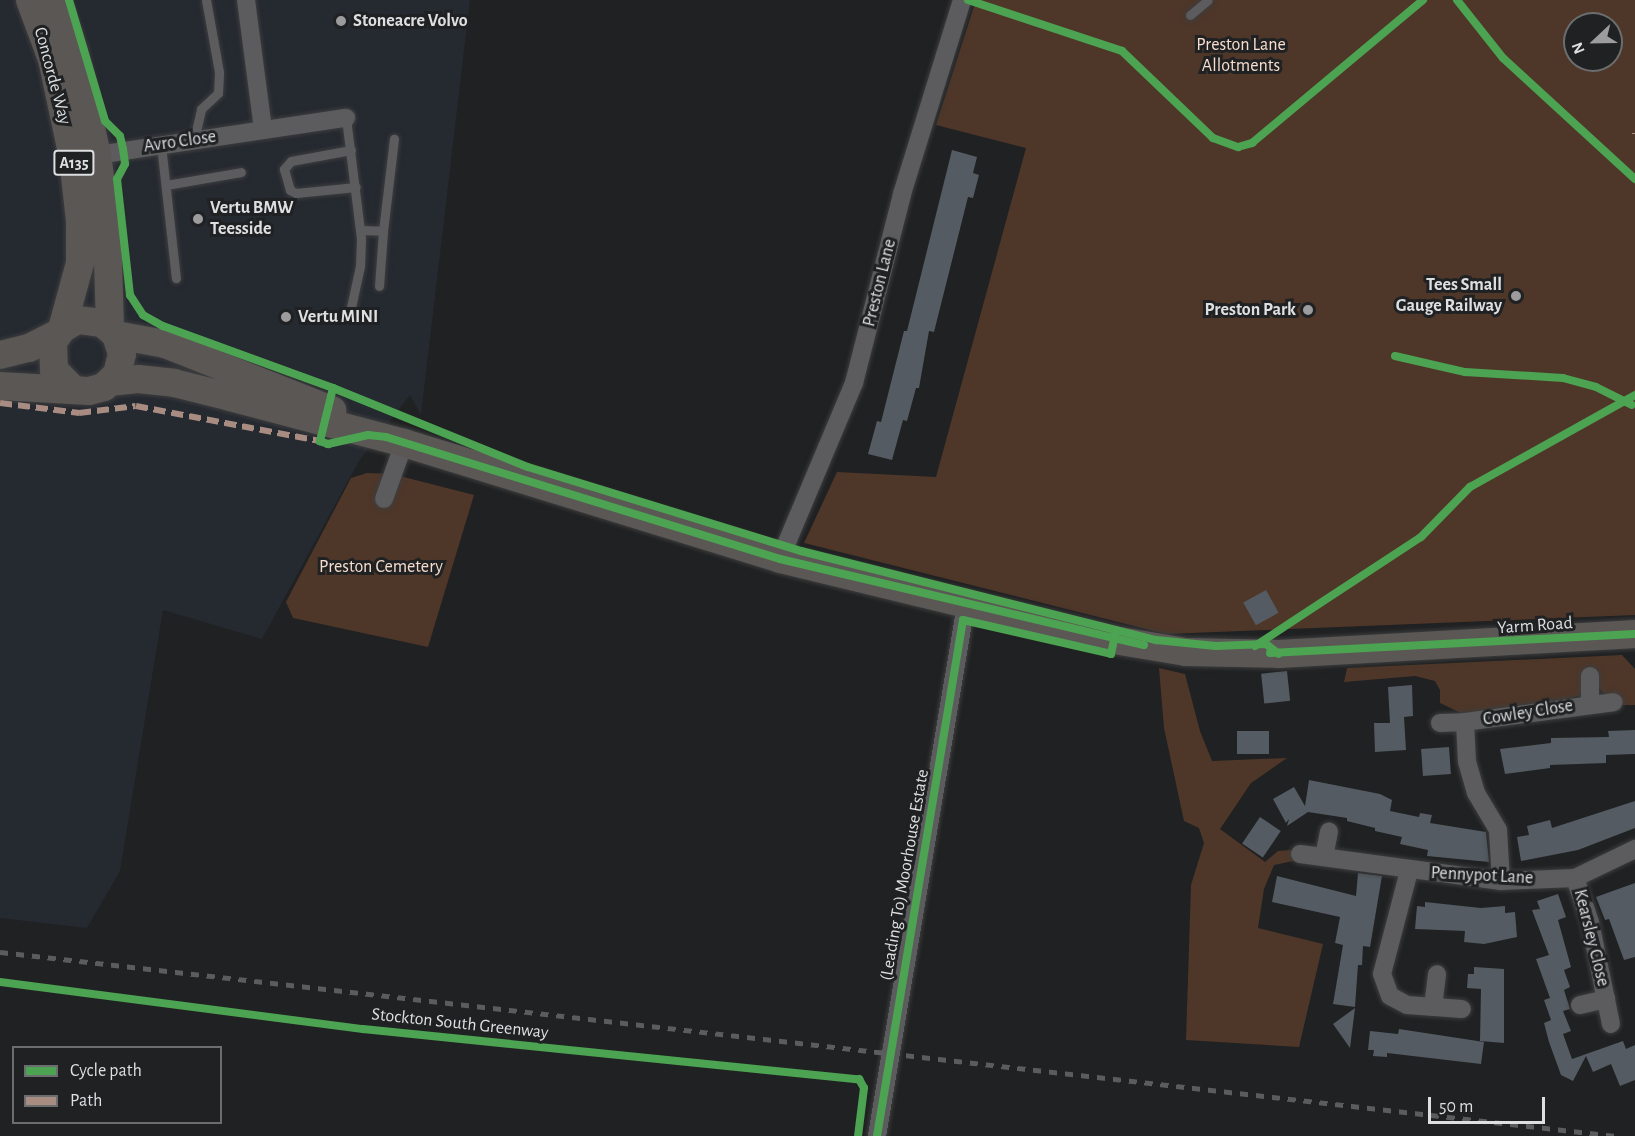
<!DOCTYPE html>
<style>
body{margin:0}
#map{position:relative;width:1635px;height:1136px;overflow:hidden;background:#202122;font-family:"Alegreya Sans",sans-serif}
div>[style]{position:absolute}
[style*='--x']{left:calc(var(--x)*1px);top:calc(var(--y)*1px);width:calc(var(--w)*1px);rotate:calc(var(--a)*1deg)}
.built>*{inset:0;background:#252930}
.green>*{inset:0;background:#4e3729}
.building>*{inset:0;background:#545b62;transform-origin:0 0}
.roads{filter:drop-shadow(0 0 2px #3c3d3e) drop-shadow(0 0 2px #3c3d3e)}
.service>*{height:9px;margin:-4.5px;padding:0 4.5px;transform-origin:4.5px;border-radius:4.5px;background:#5c5c5e}
.minor>*{height:18px;margin:-9px;padding:0 9px;transform-origin:9px;border-radius:9px;background:#5c5c5e}
.primary>*{height:28px;margin:-14px;padding:0 14px;transform-origin:14px;border-radius:14px;background:#5b5755}
.rail>*{height:4.5px;margin-top:-2.25px;transform-origin:0;background:repeating-linear-gradient(90deg,#5b5c5d 0 8px,transparent 0 16px)}
.quiet>*{height:6px;margin-top:-3px;transform-origin:0;background:repeating-linear-gradient(90deg,#a88b81 0 12px,transparent 0 18px)}
.cycleway>*{height:8px;margin:-4px;padding:0 4px;transform-origin:4px;border-radius:4px;background:#4ca352}
.dots>*{width:16px;height:16px;translate:-50% -50%;box-sizing:border-box;border:3px solid #1f2123;border-radius:50%}
span{translate:-50% -50%;white-space:nowrap;text-align:center;line-height:1.15;-webkit-text-stroke:6px #1f2123;paint-order:stroke}
.shield-label span{padding:2px 4px;background:#1f2123;border:2px solid;border-radius:4px;-webkit-text-stroke-width:0}
.shield-label{font-size:16px;color:#dedfe1;font-weight:700}
.poi-label{font-size:18px;color:#dedfe1;font-weight:700}
.left{translate:0 -50%;text-align:left}
.right{translate:-100% -50%;text-align:right}
.park-label{font-size:18px;color:#f8ddcc}
.street-label{font-size:18px;color:#dedfe1}
.legend{position:absolute;left:12px;top:1046px;width:210px;height:78px;box-sizing:border-box;background:#1f2123;border:2px solid #6b6d6f;margin:0;padding:8px 10px;list-style:none;font-size:18px;color:#dedfe1}
.legend li{display:flex;align-items:center;gap:12px;height:30px}
.legend b{width:30px;border:2px solid #6b6d6f}
.north{position:absolute;left:1563px;top:12px;width:60px;height:60px;box-sizing:border-box;background:#1f2123;border:2px solid #6b6d6f;border-radius:50%;rotate:248deg;font-size:16px;font-weight:700;line-height:24px;text-align:center;color:#dedfe1}
.north::after{content:'';display:block;margin:auto;width:21px;height:27px;background:#9c9c9e;clip-path:polygon(50% 0,100% 100%,50% 72%,0 100%)}
.scale{position:absolute;left:1428px;top:1097px;width:117px;height:27px;box-sizing:border-box;border:3px solid #dedfe1;border-top:0;padding-left:8px;font-size:18px;line-height:21px;white-space:nowrap;color:#dedfe1;-webkit-text-stroke:4px #1f2123;paint-order:stroke}
</style>
<div id="map">
<div class="built">
<div style="clip-path:polygon(0 0,470px 0,421px 415px,410px 395px,359px 461px,262px 639px,163px 610px,120px 871px,87px 928px,0 918px)"></div>
</div>
<div class="green">
<div style="clip-path:polygon(evenodd,976px 0,1635px 0,1635px 615px,1166px 634px,804px 543px,837px 472px,936px 477px,1026px 148px,936px 125px,976px 0,1575px 24px,1611px 24px,1611px 60px,1575px 60px,1575px 24px)"></div>
<div style="clip-path:polygon(367px 473px,392px 474px,474px 495px,428px 647px,293px 618px,286px 602px,351px 478px)"></div>
<div style="clip-path:polygon(1622px 655px,1635px 669px,1635px 705px,1619px 705px,1618px 694px,1604px 694px,1598px 687px,1578px 696px,1510px 713px,1465px 715px,1440px 703px,1440px 690px,1435px 681px,1415px 676px,1344px 682px,1347px 668px)"></div>
<div style="clip-path:polygon(1159px 668px,1185px 674px,1200px 731px,1212px 761px,1287px 758px,1251px 783px,1220px 829px,1265px 862px,1278px 851px,1301px 849px,1298px 860px,1274px 865px,1264px 889px,1258px 928px,1323px 944px,1299px 1047px,1186px 1040px,1191px 885px,1204px 843px,1199px 828px,1184px 821px,1164px 728px)"></div>
</div>
<div class="building">
<div style="clip-path:polygon(952px 150px,977px 157px,973px 173px,979px 175px,973px 198px,968px 197px,934px 332px,929px 331px,919px 388px,916px 388px,907px 421px,903px 420px,892px 460px,868px 454px,877px 421px,881px 422px,904px 331px,907px 331px)"></div>
<div style="left:1266px;top:590px;width:26px;height:26px;rotate:61deg"></div>
<div style="left:1287px;top:671px;width:30px;height:26px;rotate:84deg"></div>
<div style="clip-path:polygon(1412px 685px,1413px 716px,1404px 717px,1406px 750px,1375px 752px,1374px 723px,1390px 723px,1388px 687px)"></div>
<div style="clip-path:polygon(1635px 730px,1635px 754px,1606px 755px,1606px 763px,1550px 765px,1550px 768px,1505px 774px,1500px 749px,1551px 743px,1551px 738px,1609px 737px,1608px 731px)"></div>
<div style="left:1269px;top:731px;width:23px;height:32px;rotate:90deg"></div>
<div style="left:1449px;top:747px;width:27px;height:28px;rotate:86deg"></div>
<div style="clip-path:polygon(1309px 780px,1380px 794px,1392px 800px,1390px 811px,1419px 817px,1420px 813px,1432px 815px,1430px 823px,1486px 832px,1489px 862px,1427px 856px,1428px 850px,1400px 844px,1402px 837px,1375px 831px,1375px 828px,1347px 821px,1347px 818px,1308px 812px,1287px 826px,1289px 819px,1286px 823px,1273px 799px,1294px 787px,1305px 806px)"></div>
<div style="clip-path:polygon(1635px 801px,1635px 828px,1578px 850px,1521px 861px,1517px 837px,1529px 835px,1527px 826px,1550px 820px,1552px 828px)"></div>
<div style="left:1260px;top:817px;width:25px;height:32px;rotate:34deg"></div>
<div style="clip-path:polygon(1358px 873px,1382px 876px,1370px 947px,1363px 946px,1362px 965px,1358px 965px,1355px 1007px,1333px 1004px,1343px 945px,1335px 943px,1340px 917px,1272px 902px,1277px 876px,1356px 896px)"></div>
<div style="clip-path:polygon(1635px 883px,1635px 957px,1624px 960px,1609px 919px,1605px 920px,1596px 897px)"></div>
<div style="clip-path:polygon(1558px 894px,1566px 917px,1558px 920px,1571px 967px,1564px 970px,1570px 987px,1564px 990px,1570px 1009px,1563px 1011px,1571px 1031px,1563px 1034px,1572px 1059px,1623px 1041px,1626px 1049px,1635px 1045px,1635px 1080px,1620px 1086px,1611px 1064px,1593px 1072px,1586px 1056px,1573px 1081px,1561px 1075px,1549px 1042px,1544px 1023px,1551px 1020px,1544px 1000px,1550px 998px,1536px 959px,1549px 955px,1532px 910px,1540px 909px,1537px 901px)"></div>
<div style="clip-path:polygon(1425px 902px,1481px 908px,1505px 906px,1505px 913px,1515px 912px,1517px 937px,1484px 944px,1464px 942px,1465px 931px,1415px 929px,1417px 906px,1425px 907px)"></div>
<div style="clip-path:polygon(1474px 967px,1504px 969px,1504px 1043px,1480px 1041px,1481px 989px,1467px 988px,1468px 974px,1474px 974px)"></div>
<div style="clip-path:polygon(1355px 1008px,1350px 1048px,1333px 1024px)"></div>
<div style="clip-path:polygon(1399px 1029px,1484px 1042px,1481px 1064px,1387px 1053px,1387px 1057px,1373px 1056px,1374px 1050px,1368px 1050px,1370px 1031px,1398px 1034px)"></div>
</div>
<div class="roads">
<div class="service">
<div style="--x:1190;--y:15;--w:23;--a:-40"></div>
<div style="--x:346;--y:118;--w:122;--a:82.9"></div>
<div style="--x:361;--y:239;--w:27;--a:92"></div>
<div style="--x:360;--y:266;--w:47;--a:102.3"></div>
<div style="--x:194;--y:140;--w:32;--a:-77"></div>
<div style="--x:201;--y:109;--w:23;--a:-43"></div>
<div style="--x:218;--y:93;--w:21;--a:-87"></div>
<div style="--x:219;--y:72;--w:73;--a:-100.2"></div>
<div style="--x:161;--y:145;--w:134;--a:83.6"></div>
<div style="--x:351;--y:150;--w:61;--a:169.6"></div>
<div style="--x:291;--y:161;--w:11;--a:131"></div>
<div style="--x:284;--y:169;--w:22;--a:74"></div>
<div style="--x:290;--y:190;--w:7;--a:27"></div>
<div style="--x:296;--y:193;--w:60;--a:-5.7"></div>
<div style="--x:166;--y:185;--w:76;--a:-9.8"></div>
<div style="--x:360;--y:230;--w:23;--a:2"></div>
<div style="--x:383;--y:231;--w:93;--a:-83.2"></div>
<div style="--x:379;--y:286;--w:55;--a:-85.8"></div>
</div>
<div class="minor">
<div style="--x:246;--y:0;--w:131;--a:82.5"></div>
<div style="--x:97;--y:155;--w:252;--a:-8.5"></div>
<div style="--x:384;--y:499;--w:59;--a:-70.3"></div>
<div style="--x:780;--y:559;--w:191;--a:-67.2"></div>
<div style="--x:854;--y:383;--w:195;--a:-75.7"></div>
<div style="--x:902;--y:194;--w:203;--a:-72.8"></div>
<div style="--x:1590;--y:703;--w:27;--a:-90"></div>
<div style="--x:1440;--y:723;--w:25;--a:-2"></div>
<div style="--x:1300;--y:854;--w:203;--a:7.7"></div>
<div style="--x:1501;--y:881;--w:74;--a:-2.3"></div>
<div style="--x:1575;--y:878;--w:67;--a:-25.8"></div>
<div style="--x:1324;--y:857;--w:26;--a:-79"></div>
<div style="--x:1409;--y:871;--w:106;--a:104.7"></div>
<div style="--x:1382;--y:974;--w:23;--a:70"></div>
<div style="--x:1390;--y:996;--w:19;--a:28"></div>
<div style="--x:1407;--y:1005;--w:55;--a:4.2"></div>
<div style="--x:1575;--y:878;--w:46;--a:71.2"></div>
<div style="--x:1590;--y:922;--w:104;--a:78.4"></div>
<div style="--x:1501;--y:881;--w:51;--a:-93.4"></div>
<div style="--x:1498;--y:830;--w:43;--a:-120.7"></div>
<div style="--x:1476;--y:793;--w:32;--a:-106"></div>
<div style="--x:1467;--y:762;--w:40;--a:-92.9"></div>
<div style="--x:1465;--y:722;--w:150;--a:-7.6"></div>
<div style="--x:1580;--y:1005;--w:27;--a:-13"></div>
<div style="--x:1433;--y:1007;--w:33;--a:-83"></div>
<div style="--x:877;--y:1136;--w:538;--a:-80.49"></div>
</div>
<div class="primary">
<div style="--x:30;--y:0;--w:63;--a:69.6"></div>
<div style="--x:52;--y:59;--w:101;--a:78"></div>
<div style="--x:73;--y:158;--w:63;--a:83.7"></div>
<div style="--x:80;--y:221;--w:42;--a:90"></div>
<div style="--x:80;--y:263;--w:68;--a:105.3"></div>
<div style="--x:56;--y:0;--w:55;--a:70.9"></div>
<div style="--x:74;--y:52;--w:106;--a:77.4"></div>
<div style="--x:97;--y:155;--w:73;--a:82.1"></div>
<div style="--x:107;--y:227;--w:101;--a:88.3"></div>
<div style="--x:116;--y:335;--w:50;--a:10.4"></div>
<div style="--x:165;--y:344;--w:180;--a:21.6"></div>
<div style="--x:0;--y:355;--w:30;--a:-14"></div>
<div style="--x:29;--y:348;--w:31;--a:-27"></div>
<div style="--x:110;--y:382;--w:28;--a:-6"></div>
<div style="--x:138;--y:379;--w:36;--a:6"></div>
<div style="--x:174;--y:383;--w:58;--a:14"></div>
<div style="--x:230;--y:397;--w:180;--a:14.8"></div>
<div style="--x:404;--y:443;--w:393;--a:17.1"></div>
<div style="--x:780;--y:559;--w:344;--a:13.6"></div>
<div style="--x:1114;--y:640;--w:73;--a:9.5"></div>
<div style="--x:1186;--y:652;--w:93;--a:1.2"></div>
<div style="--x:1279;--y:654;--w:357;--a:-3.2"></div>
<div style="--x:0;--y:386;--w:89;--a:3.2"></div>
<div style="--x:89;--y:391;--w:16;--a:-15"></div>
<div style="--x:104;--y:387;--w:18;--a:-45"></div>
<div style="--x:117;--y:374;--w:21;--a:-76"></div>
<div style="--x:122;--y:354;--w:20;--a:-108"></div>
<div style="--x:116;--y:335;--w:18;--a:-139"></div>
<div style="--x:102;--y:323;--w:25;--a:-173"></div>
<div style="--x:77;--y:320;--w:17;--a:149"></div>
<div style="--x:62;--y:329;--w:16;--a:125"></div>
<div style="--x:53;--y:342;--w:28;--a:88"></div>
<div style="--x:54;--y:370;--w:27;--a:45"></div>
</div>
</div>
<div class="rail">
<div style="--x:0;--y:952;--w:1626;--a:6.5"></div>
</div>
<div class="quiet">
<div style="--x:1635;--y:133;--w:1;--a:90"></div>
<div style="--x:0;--y:403;--w:80;--a:7.2"></div>
<div style="--x:79;--y:413;--w:57;--a:-7"></div>
<div style="--x:136;--y:406;--w:187;--a:10.8"></div>
</div>
<div class="cycleway">
<div style="--x:69;--y:0;--w:126;--a:73.4"></div>
<div style="--x:105;--y:121;--w:21;--a:45"></div>
<div style="--x:120;--y:136;--w:13;--a:77"></div>
<div style="--x:123;--y:149;--w:15;--a:82"></div>
<div style="--x:125;--y:164;--w:17;--a:118"></div>
<div style="--x:117;--y:179;--w:117;--a:83.6"></div>
<div style="--x:130;--y:295;--w:24;--a:57"></div>
<div style="--x:143;--y:315;--w:23;--a:29"></div>
<div style="--x:163;--y:326;--w:181;--a:20"></div>
<div style="--x:333;--y:388;--w:210;--a:22.1"></div>
<div style="--x:528;--y:467;--w:286;--a:17.1"></div>
<div style="--x:801;--y:551;--w:366;--a:14.1"></div>
<div style="--x:1156;--y:640;--w:60;--a:5.7"></div>
<div style="--x:1216;--y:646;--w:50;--a:-2.3"></div>
<div style="--x:1266;--y:644;--w:16;--a:38"></div>
<div style="--x:968;--y:0;--w:162;--a:18.3"></div>
<div style="--x:1122;--y:51;--w:126;--a:43.7"></div>
<div style="--x:1213;--y:138;--w:27;--a:20"></div>
<div style="--x:1238;--y:147;--w:15;--a:-16"></div>
<div style="--x:1252;--y:143;--w:223;--a:-39.9"></div>
<div style="--x:1457;--y:0;--w:74;--a:51.6"></div>
<div style="--x:1503;--y:58;--w:179;--a:42.5"></div>
<div style="--x:1395;--y:356;--w:72;--a:12.9"></div>
<div style="--x:1465;--y:372;--w:98;--a:3.5"></div>
<div style="--x:1563;--y:378;--w:34;--a:15"></div>
<div style="--x:1596;--y:387;--w:40;--a:26.6"></div>
<div style="--x:333;--y:388;--w:55;--a:103.8"></div>
<div style="--x:320;--y:441;--w:9;--a:21"></div>
<div style="--x:328;--y:444;--w:41;--a:-12.7"></div>
<div style="--x:368;--y:435;--w:18;--a:6"></div>
<div style="--x:386;--y:437;--w:412;--a:17.2"></div>
<div style="--x:780;--y:559;--w:374;--a:13.3"></div>
<div style="--x:1255;--y:646;--w:199;--a:-33.3"></div>
<div style="--x:1421;--y:537;--w:70;--a:-45.6"></div>
<div style="--x:1470;--y:487;--w:189;--a:-29.1"></div>
<div style="--x:1270;--y:653;--w:365;--a:-3"></div>
<div style="--x:0;--y:982;--w:366;--a:7.4"></div>
<div style="--x:363;--y:1029;--w:499;--a:5.8"></div>
<div style="--x:859;--y:1079;--w:10;--a:61"></div>
<div style="--x:864;--y:1088;--w:48;--a:97.1"></div>
<div style="--x:877;--y:1136;--w:523;--a:-80.54"></div>
<div style="--x:963;--y:620;--w:152;--a:12.9"></div>
<div style="--x:1111;--y:654;--w:24;--a:-78"></div>
</div>
<div class="dots">
<div style="left:341px;top:21px;background:#9c9c9e"></div>
<div style="left:198px;top:219px;background:#9c9c9e"></div>
<div style="left:1516px;top:296px;background:#9c9c9e"></div>
<div style="left:1308px;top:310px;background:#9c9c9e"></div>
<div style="left:286px;top:317px;background:#9c9c9e"></div>
</div>
<div class="shield-label">
<span style="left:74px;top:163px">A135</span>
</div>
<div class="poi-label">
<span class="left" style="left:353px;top:21px">Stoneacre Volvo</span>
<span class="left" style="left:210px;top:219px">Vertu BMW<br>Teesside</span>
<span class="right" style="left:1502px;top:296px">Tees Small<br>Gauge Railway</span>
<span class="right" style="left:1296px;top:310px">Preston Park</span>
<span class="left" style="left:298px;top:317px">Vertu MINI</span>
</div>
<div class="park-label">
<span style="left:1241px;top:56px">Preston Lane<br>Allotments</span>
<span style="left:381px;top:567px">Preston Cemetery</span>
</div>
<div class="street-label">
<span style="left:52px;top:76px;rotate:75deg">Concorde Way</span>
<span style="left:180px;top:142px;rotate:-8deg">Avro Close</span>
<span style="left:880px;top:283px;rotate:-76deg">Preston Lane</span>
<span style="left:1535px;top:626px;rotate:-4deg">Yarm Road</span>
<span style="left:1528px;top:713px;rotate:-9deg">Cowley Close</span>
<span style="left:905px;top:875px;rotate:-80deg">(Leading To) Moorhouse Estate</span>
<span style="left:1482px;top:876px;rotate:3deg">Pennypot Lane</span>
<span style="left:1591px;top:938px;rotate:76deg">Kearsley Close</span>
<span style="left:460px;top:1024px;rotate:6deg">Stockton South Greenway</span>
</div>
<ul class="legend">
<li><b style="height:8px;background:#4ca352"></b>Cycle path</li>
<li><b style="height:8px;background:#a88b81"></b>Path</li>
</ul>
<div class="north">N</div>
<div class="scale">50 m</div>
</div>
